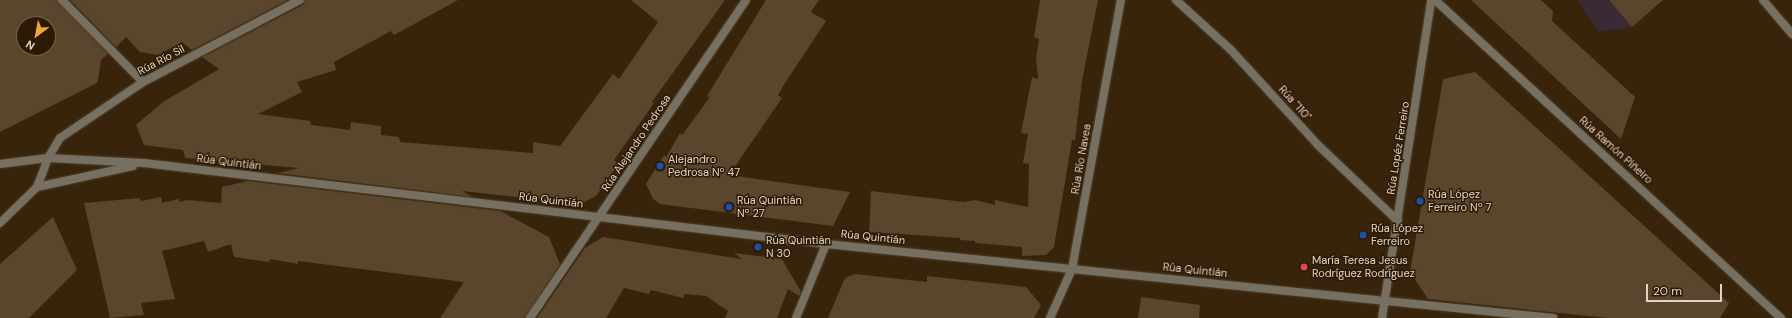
<!DOCTYPE html>
<meta charset="utf-8">
<style>
body{margin:0}
#map{position:relative;width:1792px;height:318px;overflow:hidden;background:#37240a;font-family:"DM Sans",sans-serif}
div>[style]{position:absolute}
[style*='--x']{left:calc(var(--x)*1px);top:calc(var(--y)*1px);width:calc(var(--w)*1px);rotate:calc(var(--a)*1deg)}
.industrial>*{inset:0;background:#3a2a35}
.building>*{inset:0;background:#5a462c}
.roads{filter:drop-shadow(0 0 1px #524028) drop-shadow(0 0 1px #524028)}
.street>*{height:8px;margin:-4px;padding:0 4px;transform-origin:4px;border-radius:4px;background:#767062}
.dots>*{width:11px;height:11px;translate:-50% -50%;box-sizing:border-box;border:2px solid #2c1a02;border-radius:50%}
span{translate:-50% -50%;white-space:nowrap;text-align:center;line-height:1.15;-webkit-text-stroke:3px #2c1a02;paint-order:stroke}
.street-label{font-size:11px;color:#e0d4c5}
.poi-label{font-size:11px;color:#e0d4c5}
.left{translate:0 -50%;text-align:left}
.north{position:absolute;left:16px;top:16px;width:40px;height:40px;box-sizing:border-box;background:#2c1a02;border:1px solid #746450;border-radius:50%;rotate:212deg;font-size:11px;font-weight:700;line-height:16px;text-align:center;color:#e0d4c5}
.north::after{content:'';display:block;margin:auto;width:14px;height:18px;background:#eca93a;clip-path:polygon(50% 0,100% 100%,50% 72%,0 100%)}
.scale{position:absolute;left:1646px;top:284px;width:76px;height:18px;box-sizing:border-box;border:2px solid #e0d4c5;border-top:0;padding-left:5px;font-size:12px;line-height:14px;white-space:nowrap;color:#e0d4c5;-webkit-text-stroke:3px #2c1a02;paint-order:stroke}
</style>
<div id="map">
<div class="industrial">
<div style="clip-path:polygon(1577px 0,1663px 0,1632px 27px,1599px 32px)"></div>
</div>
<div class="building">
<div style="clip-path:polygon(evenodd,0 0,57px 0,108px 54px,101px 60px,98px 81px,95px 84px,0 132px,0 0,24px 24px,48px 24px,48px 48px,24px 48px,24px 24px)"></div>
<div style="clip-path:polygon(70px 0,288px 0,192px 50px,182px 42px,158px 55px,140px 52px,126px 37px,116px 47px)"></div>
<div style="clip-path:polygon(305px 0,458px 0,394px 35px,391px 31px,334px 62px,336px 70px,297px 82px,302px 92px,258px 114px,310px 121px,311px 125px,350px 130px,351px 122px,381px 126px,381px 135px,399px 137px,400px 142px,533px 153px,533px 142px,560px 146px,613px 74px,619px 79px,658px 22px,631px 0,725px 0,652px 102px,654px 103px,614px 160px,619px 163px,596px 196px,580px 204px,462px 191px,473px 197px,278px 173px,299px 168px,185px 158px,183px 150px,144px 145px,136px 125px,163px 102px,219px 69px,202px 57px,303px 5px)"></div>
<div style="clip-path:polygon(766px 0,819px 0,811px 12px,826px 21px,785px 83px,778px 95px,782px 98px,729px 175px,850px 192px,833px 226px,660px 204px,653px 199px,646px 184px,664px 155px,666px 157px,680px 133px,682px 135px,710px 97px,707px 96px)"></div>
<div style="clip-path:polygon(1040px 0,1098px 0,1082px 81px,1075px 140px,1072px 140px,1054px 247px,1046px 255px,1022px 256px,1022px 247px,975px 243px,975px 241px,960px 240px,960px 238px,869px 232px,871px 191px,964px 202px,975px 200px,995px 205px,995px 200px,1028px 207px,1029px 164px,1023px 163px,1028px 134px,1021px 133px,1032px 77px,1038px 79px,1036px 58px,1039px 39px,1034px 37px)"></div>
<div style="clip-path:polygon(1471px 0,1541px 0,1553px 11px,1552px 21px,1635px 97px,1621px 139px)"></div>
<div style="clip-path:polygon(1609px 0,1663px 0,1632px 27px)"></div>
<div style="clip-path:polygon(1475px 72px,1729px 303px,1720px 318px,1608px 318px,1428px 299px,1410px 272px,1443px 79px)"></div>
<div style="clip-path:polygon(248px 181px,500px 211px,549px 237px,560px 264px,525px 318px,440px 318px,464px 282px,298px 261px,298px 264px,270px 259px,269px 262px,234px 257px,231px 244px,208px 252px,204px 241px,162px 251px,175px 299px,141px 303px,144px 315px,110px 318px,84px 203px,140px 198px,141px 201px,161px 197px,162px 203px,178px 199px,180px 202px,186px 200px,221px 203px,222px 187px)"></div>
<div style="clip-path:polygon(53px 217px,77px 270px,29px 318px,0 318px,0 264px)"></div>
<div style="clip-path:polygon(603px 237px,735px 258px,742px 259px,734px 253px,782px 259px,801px 292px,799px 296px,788px 289px,777px 318px,725px 318px,728px 311px,706px 296px,685px 294px,683px 298px,651px 290px,649px 294px,624px 288px,606px 318px,537px 318px,585px 248px)"></div>
<div style="clip-path:polygon(855px 274px,927px 282px,927px 276px,1026px 287px,1041px 305px,1034px 318px,828px 318px,845px 278px)"></div>
<div style="clip-path:polygon(1141px 297px,1200px 305px,1199px 318px,1138px 318px)"></div>
</div>
<div class="roads">
<div class="street">
<div style="--x:62;--y:0;--w:115;--a:45.4"></div>
<div style="--x:1176;--y:0;--w:74;--a:42.3"></div>
<div style="--x:1231;--y:50;--w:130;--a:47.5"></div>
<div style="--x:1319;--y:146;--w:109;--a:43.5"></div>
<div style="--x:1435;--y:0;--w:470;--a:42.6"></div>
<div style="--x:1763;--y:0;--w:45;--a:49.5"></div>
<div style="--x:0;--y:164;--w:48;--a:-7.1"></div>
<div style="--x:48;--y:158;--w:96;--a:3"></div>
<div style="--x:144;--y:163;--w:687;--a:6.77"></div>
<div style="--x:826;--y:244;--w:731;--a:5.81"></div>
<div style="--x:37;--y:187;--w:98;--a:-12.3"></div>
<div style="--x:0;--y:223;--w:52;--a:-44.2"></div>
<div style="--x:37;--y:187;--w:31;--a:-69"></div>
<div style="--x:48;--y:158;--w:23;--a:-59"></div>
<div style="--x:60;--y:138;--w:100;--a:-34"></div>
<div style="--x:143;--y:82;--w:177;--a:-27.6"></div>
<div style="--x:530;--y:318;--w:384;--a:-55.8"></div>
<div style="--x:796;--y:318;--w:80;--a:-67.9"></div>
<div style="--x:1050;--y:318;--w:54;--a:-65.8"></div>
<div style="--x:1072;--y:269;--w:273;--a:-79.7"></div>
<div style="--x:1382;--y:318;--w:322;--a:-81.2"></div>
</div>
</div>
<div class="dots">
<div style="left:660px;top:166px;background:#1a4fb4"></div>
<div style="left:1420px;top:201px;background:#1a4fb4"></div>
<div style="left:729px;top:207px;background:#1a4fb4"></div>
<div style="left:1363px;top:235px;background:#1a4fb4"></div>
<div style="left:758px;top:247px;background:#1a4fb4"></div>
<div style="left:1304px;top:267px;background:#e0444e"></div>
</div>
<div class="street-label">
<span style="left:161px;top:60px;rotate:-28deg">Rúa Río Sil</span>
<span style="left:1295px;top:103px;rotate:48deg">Rúa "110"</span>
<span style="left:636px;top:143px;rotate:-56deg">Rúa Alejandro Pedrosa</span>
<span style="left:1398px;top:148px;rotate:-81deg">Rúa Lopéz Ferreiro</span>
<span style="left:1616px;top:150px;rotate:42deg">Rúa Ramón Piñeiro</span>
<span style="left:1081px;top:159px;rotate:-80deg">Rúa Río Navea</span>
<span style="left:229px;top:162px;rotate:7deg">Rúa Quintián</span>
<span style="left:551px;top:200px;rotate:7deg">Rúa Quintián</span>
<span style="left:873px;top:237px;rotate:6deg">Rúa Quintián</span>
<span style="left:1195px;top:270px;rotate:6deg">Rúa Quintián</span>
</div>
<div class="poi-label">
<span class="left" style="left:668px;top:166px">Alejandro<br>Pedrosa Nº 47</span>
<span class="left" style="left:1428px;top:201px">Rúa López<br>Ferreiro Nº 7</span>
<span class="left" style="left:737px;top:207px">Rúa Quintián<br>Nº 27</span>
<span class="left" style="left:1371px;top:235px">Rúa López<br>Ferreiro</span>
<span class="left" style="left:766px;top:247px">Rúa Quintián<br>N 30</span>
<span class="left" style="left:1312px;top:267px">María Teresa Jesus<br>Rodríguez Rodríguez</span>
</div>
<div class="north">N</div>
<div class="scale">20 m</div>
</div>
